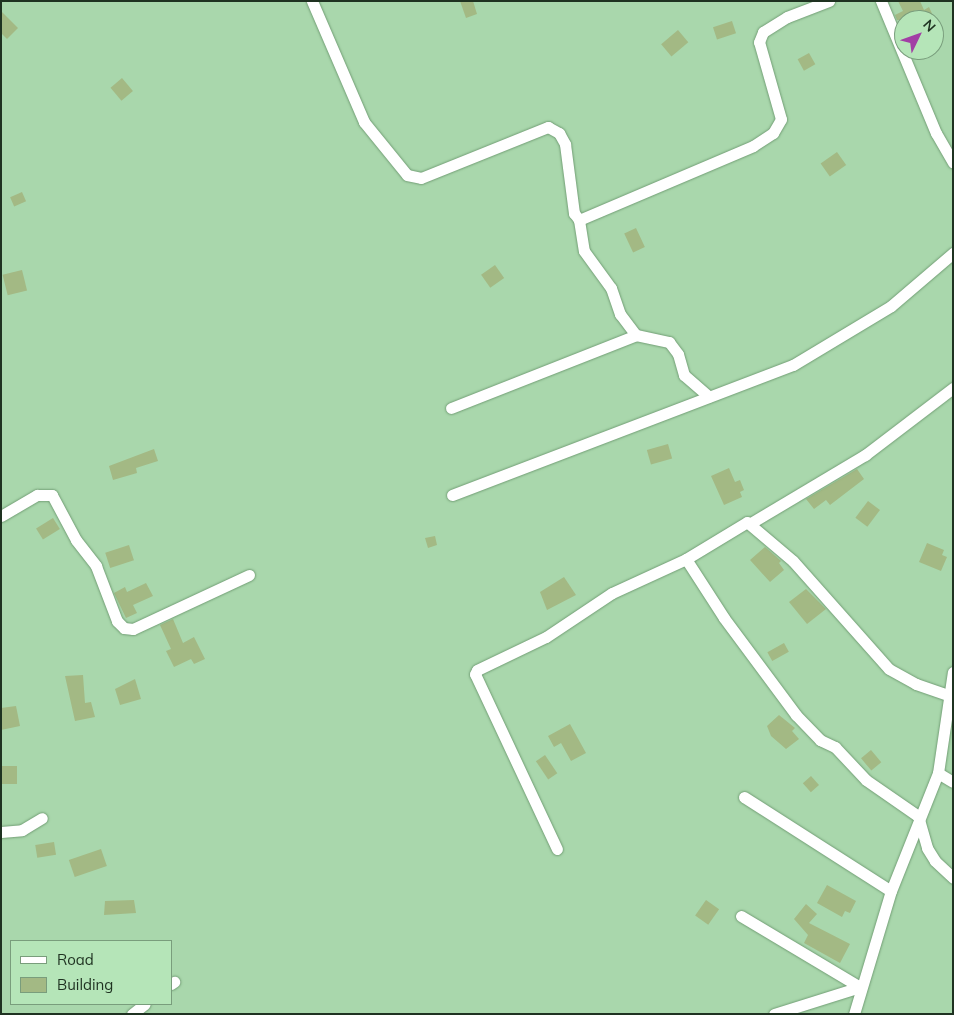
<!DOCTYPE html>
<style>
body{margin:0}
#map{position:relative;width:954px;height:1015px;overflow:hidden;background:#a9d7ac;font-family:Mulish,sans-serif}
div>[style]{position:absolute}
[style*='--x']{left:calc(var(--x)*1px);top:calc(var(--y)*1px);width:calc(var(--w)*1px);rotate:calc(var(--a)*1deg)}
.building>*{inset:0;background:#a3b984;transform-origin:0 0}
.roads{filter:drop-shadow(0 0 1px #729e75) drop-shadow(0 0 1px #729e75)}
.minor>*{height:11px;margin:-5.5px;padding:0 5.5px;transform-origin:5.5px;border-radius:5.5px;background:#fff}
span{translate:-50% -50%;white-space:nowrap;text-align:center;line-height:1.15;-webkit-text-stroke:5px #b5e5b8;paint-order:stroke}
.frame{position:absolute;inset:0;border:2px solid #1f3221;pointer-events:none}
.legend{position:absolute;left:10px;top:940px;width:162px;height:65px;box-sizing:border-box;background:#b5e5b8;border:1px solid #799d7c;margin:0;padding:6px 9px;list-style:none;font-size:15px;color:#1f3221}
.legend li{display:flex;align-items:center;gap:10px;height:25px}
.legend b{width:25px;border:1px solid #799d7c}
.north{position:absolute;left:894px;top:10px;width:50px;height:50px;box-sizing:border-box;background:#b5e5b8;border:1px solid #799d7c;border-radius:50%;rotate:48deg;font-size:14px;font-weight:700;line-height:20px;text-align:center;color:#1f3221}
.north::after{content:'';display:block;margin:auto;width:18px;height:22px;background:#a23fa5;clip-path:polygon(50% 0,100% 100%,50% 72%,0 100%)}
</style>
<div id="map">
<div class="building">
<div style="clip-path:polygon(460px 1px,473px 1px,477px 14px,466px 18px)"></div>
<div style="clip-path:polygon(898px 1px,920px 1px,924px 10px,929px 7px,935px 20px,897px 20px,895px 15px,903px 11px)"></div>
<div style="clip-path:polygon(1px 11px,18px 28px,7px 39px,1px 33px)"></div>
<div style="left:732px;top:21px;width:13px;height:20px;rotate:72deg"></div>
<div style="left:678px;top:30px;width:16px;height:22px;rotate:50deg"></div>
<div style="left:809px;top:53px;width:13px;height:13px;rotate:61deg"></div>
<div style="left:122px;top:78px;width:17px;height:15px;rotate:50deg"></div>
<div style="left:837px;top:152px;width:16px;height:20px;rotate:55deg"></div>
<div style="left:22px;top:192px;width:10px;height:13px;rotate:66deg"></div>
<div style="left:636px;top:228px;width:21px;height:13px;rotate:65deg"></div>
<div style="left:495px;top:265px;width:16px;height:17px;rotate:55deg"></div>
<div style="left:22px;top:270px;width:21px;height:20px;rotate:76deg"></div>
<div style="left:668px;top:444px;width:15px;height:22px;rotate:74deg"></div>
<div style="clip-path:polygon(154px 449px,158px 461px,136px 468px,137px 473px,113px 480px,109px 466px)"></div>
<div style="clip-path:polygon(729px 468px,735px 482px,740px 480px,744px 490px,740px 492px,742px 497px,724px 505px,711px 476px)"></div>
<div style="clip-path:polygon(857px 469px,864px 479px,830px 505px,826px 500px,814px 509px,806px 499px)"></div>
<div style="left:868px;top:501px;width:15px;height:21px;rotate:37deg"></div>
<div style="left:53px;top:518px;width:13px;height:20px;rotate:58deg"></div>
<div style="clip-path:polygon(435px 536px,437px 545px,428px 548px,425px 538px)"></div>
<div style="clip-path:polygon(927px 543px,944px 550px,942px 555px,947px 557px,941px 571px,919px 562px)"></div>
<div style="left:129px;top:545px;width:16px;height:25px;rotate:72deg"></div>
<div style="clip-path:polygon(765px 547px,781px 561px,779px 563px,784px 570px,770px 582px,750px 560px)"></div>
<div style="clip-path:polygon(564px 577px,576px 595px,547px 610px,540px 592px)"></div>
<div style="clip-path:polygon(146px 583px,153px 596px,133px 605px,137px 613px,126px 618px,114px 593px,125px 587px,127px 592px)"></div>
<div style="clip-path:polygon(806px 589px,826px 609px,807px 624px,789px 602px)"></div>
<div style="clip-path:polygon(173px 619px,183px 643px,194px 637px,205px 659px,194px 664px,191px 659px,174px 667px,166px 651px,171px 649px,160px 625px)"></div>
<div style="left:784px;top:643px;width:10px;height:19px;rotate:61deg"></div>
<div style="clip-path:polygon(83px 675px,85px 703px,91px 702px,95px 717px,75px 721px,65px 676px)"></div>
<div style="clip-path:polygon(135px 679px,141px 699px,120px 705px,115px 689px)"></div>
<div style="clip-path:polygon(16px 706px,20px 726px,1px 730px,1px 708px)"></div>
<div style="clip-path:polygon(779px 715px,795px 728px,792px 731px,799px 739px,786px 749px,771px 736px,767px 726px)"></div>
<div style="clip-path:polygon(570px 724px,586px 753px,571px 761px,561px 743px,554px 747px,548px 736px)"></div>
<div style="left:871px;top:750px;width:16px;height:13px;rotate:50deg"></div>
<div style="left:545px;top:755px;width:22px;height:11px;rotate:56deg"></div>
<div style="left:1px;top:766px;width:16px;height:18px"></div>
<div style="left:811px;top:776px;width:12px;height:11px;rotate:48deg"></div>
<div style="left:54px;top:842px;width:13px;height:19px;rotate:81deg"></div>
<div style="left:101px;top:849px;width:18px;height:34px;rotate:71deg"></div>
<div style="clip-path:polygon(827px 885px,856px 901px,850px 913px,845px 911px,842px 917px,817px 903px)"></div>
<div style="clip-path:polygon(134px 900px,136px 913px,104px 915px,105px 901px)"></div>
<div style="left:706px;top:900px;width:16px;height:19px;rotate:35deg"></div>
<div style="clip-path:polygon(806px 904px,817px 914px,809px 923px,850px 944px,840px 963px,804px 943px,808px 935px,794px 919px)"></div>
</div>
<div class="roads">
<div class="minor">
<div style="--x:312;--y:1;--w:132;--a:66.7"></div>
<div style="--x:364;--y:122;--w:68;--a:50.9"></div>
<div style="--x:407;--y:175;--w:14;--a:12"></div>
<div style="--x:421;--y:178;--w:137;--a:-21.9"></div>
<div style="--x:548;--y:127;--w:13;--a:29"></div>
<div style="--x:559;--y:133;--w:13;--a:61"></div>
<div style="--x:565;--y:144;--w:70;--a:82.6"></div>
<div style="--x:574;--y:213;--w:9;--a:54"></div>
<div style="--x:579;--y:220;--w:189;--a:-23"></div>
<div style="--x:753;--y:146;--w:24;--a:-33"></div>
<div style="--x:773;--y:133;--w:16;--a:-60"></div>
<div style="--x:781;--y:119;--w:80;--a:-105.9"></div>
<div style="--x:759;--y:42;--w:11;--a:-68"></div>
<div style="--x:763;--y:32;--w:28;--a:-32"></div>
<div style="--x:787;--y:17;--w:45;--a:-20.9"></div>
<div style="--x:881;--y:1;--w:143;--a:67.4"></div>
<div style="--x:936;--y:133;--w:34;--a:60"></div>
<div style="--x:579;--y:220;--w:31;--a:81"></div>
<div style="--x:584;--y:251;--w:46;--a:53.9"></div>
<div style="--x:611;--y:288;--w:28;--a:71"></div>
<div style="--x:620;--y:314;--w:26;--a:53"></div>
<div style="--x:636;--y:335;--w:34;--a:12"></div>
<div style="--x:669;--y:342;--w:15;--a:53"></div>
<div style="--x:678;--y:354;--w:22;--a:74"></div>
<div style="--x:684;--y:375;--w:33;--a:41"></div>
<div style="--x:451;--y:408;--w:199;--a:-21.5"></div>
<div style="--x:452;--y:495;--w:365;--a:-20.9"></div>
<div style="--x:793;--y:365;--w:114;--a:-31"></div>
<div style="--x:891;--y:306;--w:82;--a:-40.5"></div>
<div style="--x:1;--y:516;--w:42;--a:-30.3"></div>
<div style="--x:37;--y:495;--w:15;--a:0"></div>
<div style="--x:52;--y:495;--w:51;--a:61.9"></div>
<div style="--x:76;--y:540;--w:33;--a:52"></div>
<div style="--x:96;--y:566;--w:59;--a:69.1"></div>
<div style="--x:117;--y:621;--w:10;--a:45"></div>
<div style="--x:124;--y:628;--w:9;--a:6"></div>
<div style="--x:133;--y:629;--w:128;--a:-25"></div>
<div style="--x:751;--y:523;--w:133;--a:-30.8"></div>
<div style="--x:865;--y:455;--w:111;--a:-37.3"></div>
<div style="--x:686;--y:559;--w:70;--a:57.2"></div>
<div style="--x:724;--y:618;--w:121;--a:53.4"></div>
<div style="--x:796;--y:715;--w:35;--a:46"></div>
<div style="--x:820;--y:740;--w:17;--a:25"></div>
<div style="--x:835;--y:747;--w:45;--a:46.8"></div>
<div style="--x:866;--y:780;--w:63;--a:34.7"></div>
<div style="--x:918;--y:816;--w:33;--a:74"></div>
<div style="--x:927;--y:848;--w:15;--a:58"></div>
<div style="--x:935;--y:861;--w:25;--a:43"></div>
<div style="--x:938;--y:773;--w:17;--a:31"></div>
<div style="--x:744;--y:797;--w:174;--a:32.6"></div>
<div style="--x:1;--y:832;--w:21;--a:-5"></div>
<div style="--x:22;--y:830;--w:23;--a:-31"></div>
<div style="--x:557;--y:849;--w:193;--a:-115.1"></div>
<div style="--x:475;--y:674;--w:4;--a:-63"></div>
<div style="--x:477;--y:670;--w:76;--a:-25.6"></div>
<div style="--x:546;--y:637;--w:79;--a:-33.7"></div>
<div style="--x:612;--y:593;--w:81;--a:-24.7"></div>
<div style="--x:686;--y:559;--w:71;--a:-31.2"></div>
<div style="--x:747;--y:522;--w:60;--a:40.3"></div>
<div style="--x:793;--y:561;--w:144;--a:48.4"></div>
<div style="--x:889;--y:669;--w:31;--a:29"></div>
<div style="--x:916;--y:684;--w:39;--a:19"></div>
<div style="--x:741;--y:916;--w:139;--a:30.8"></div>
<div style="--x:860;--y:987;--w:90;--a:162.6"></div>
<div style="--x:171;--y:984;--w:4;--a:-34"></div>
<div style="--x:132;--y:1014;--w:16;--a:-38"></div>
<div style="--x:854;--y:1014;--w:128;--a:-73.3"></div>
<div style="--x:891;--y:891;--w:127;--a:-68.3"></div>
<div style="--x:938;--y:773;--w:102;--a:-81.6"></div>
</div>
</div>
<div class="frame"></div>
<ul class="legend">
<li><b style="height:6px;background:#fff"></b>Road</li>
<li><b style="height:14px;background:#a3b984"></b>Building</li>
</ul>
<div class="north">N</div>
</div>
